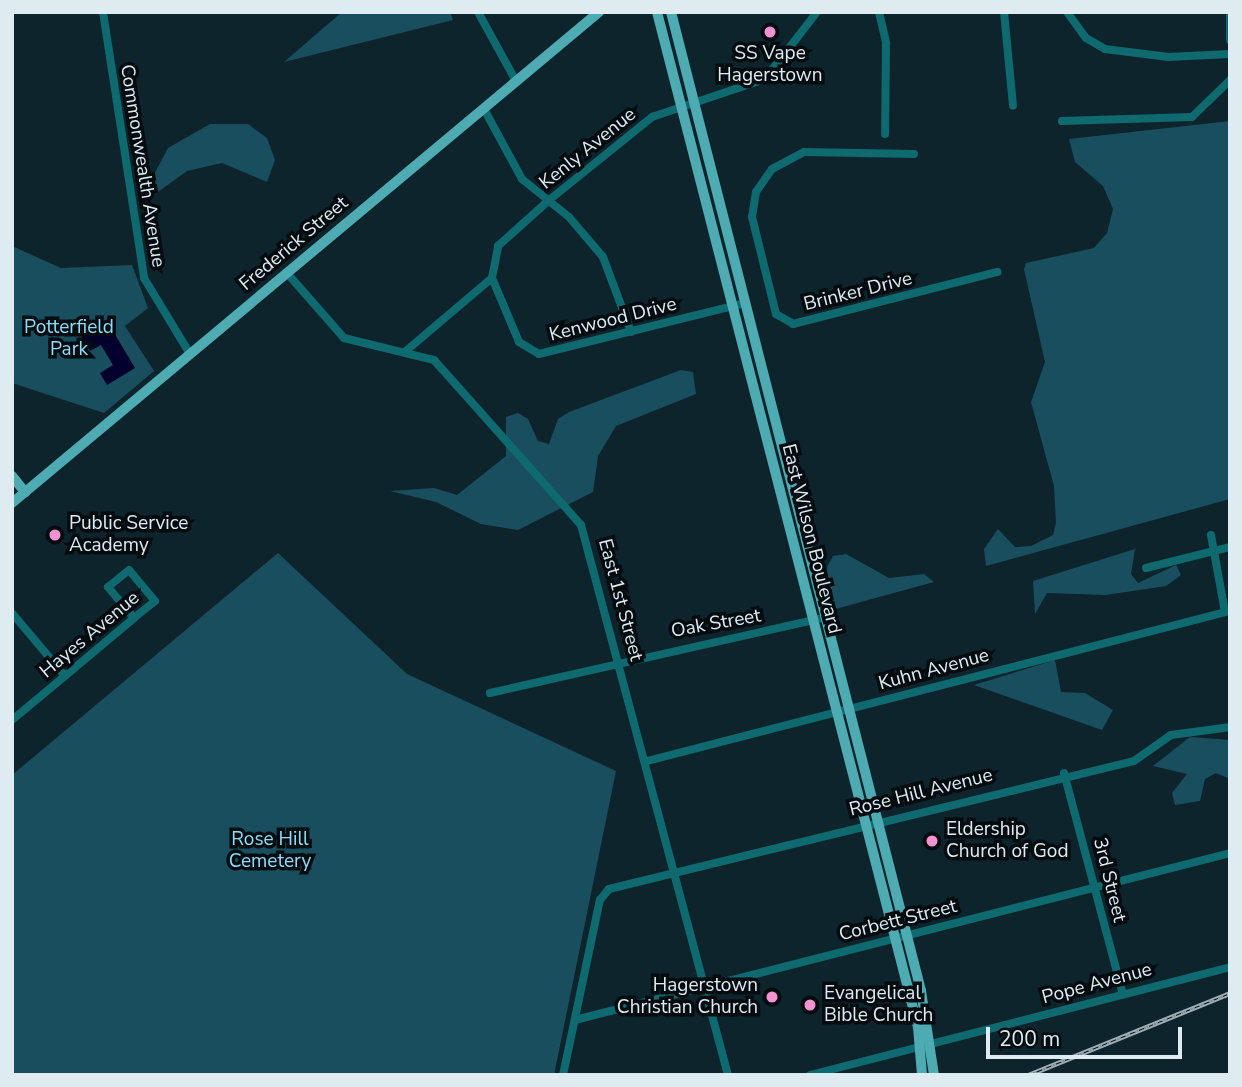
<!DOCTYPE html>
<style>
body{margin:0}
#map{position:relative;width:1242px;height:1087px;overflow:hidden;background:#0d242d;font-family:"Nunito Sans",sans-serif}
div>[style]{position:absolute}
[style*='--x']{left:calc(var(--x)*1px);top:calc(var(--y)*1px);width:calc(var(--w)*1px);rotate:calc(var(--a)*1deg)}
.green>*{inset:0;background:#194e5f}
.water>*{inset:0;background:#03002d}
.minor>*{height:8px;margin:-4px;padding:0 4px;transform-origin:4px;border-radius:4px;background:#0e6a6f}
.major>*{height:10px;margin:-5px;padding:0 5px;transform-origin:5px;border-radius:5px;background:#4dabb1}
.rail>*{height:4.5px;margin-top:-2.25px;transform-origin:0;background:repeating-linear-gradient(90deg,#040c10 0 5px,#9eafb5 0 10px);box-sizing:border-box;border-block:2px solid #9eafb5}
.dots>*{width:19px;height:19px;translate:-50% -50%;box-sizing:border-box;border:4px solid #040c10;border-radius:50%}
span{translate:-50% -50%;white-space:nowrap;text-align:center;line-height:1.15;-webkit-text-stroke:7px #040c10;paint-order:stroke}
.poi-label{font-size:19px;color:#deecf1}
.left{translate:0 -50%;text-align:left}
.right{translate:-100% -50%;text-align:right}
.street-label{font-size:19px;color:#deecf1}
.park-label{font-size:19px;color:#90ddfa}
.frame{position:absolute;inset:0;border:14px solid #deecf1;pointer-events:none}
.scale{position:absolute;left:986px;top:1027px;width:196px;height:32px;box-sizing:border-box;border:4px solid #deecf1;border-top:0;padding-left:9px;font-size:21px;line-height:24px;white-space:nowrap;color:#deecf1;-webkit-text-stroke:5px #040c10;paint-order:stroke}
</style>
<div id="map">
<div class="green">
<div style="clip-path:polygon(342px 12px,450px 12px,453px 20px,284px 62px)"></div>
<div style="clip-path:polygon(1230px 121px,1230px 499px,986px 566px,984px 549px,998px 529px,1015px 547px,1031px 546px,1053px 535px,1056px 523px,1054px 486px,1031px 402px,1045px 362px,1024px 269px,1026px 263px,1094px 248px,1107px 233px,1113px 209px,1103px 186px,1075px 162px,1069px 139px)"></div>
<div style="clip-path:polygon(210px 124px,248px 124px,267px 138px,275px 160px,267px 182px,222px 163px,187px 171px,158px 192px,149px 184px,168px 148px)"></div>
<div style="clip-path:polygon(12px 246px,61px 268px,132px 265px,148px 308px,125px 326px,154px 371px,104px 413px,12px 383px)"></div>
<div style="clip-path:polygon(681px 370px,693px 372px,696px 394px,616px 426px,598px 456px,593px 492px,518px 530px,481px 524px,436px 502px,390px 491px,434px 488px,457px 495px,506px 456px,506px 417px,518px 413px,528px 419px,538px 441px,549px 444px,558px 419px,569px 412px)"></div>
<div style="clip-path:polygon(1135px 549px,1131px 574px,1138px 583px,1176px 565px,1181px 575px,1166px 586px,1106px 595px,1047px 593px,1035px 614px,1033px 581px)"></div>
<div style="clip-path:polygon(278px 553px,407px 674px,616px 771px,554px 1075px,12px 1075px,12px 775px)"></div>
<div style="clip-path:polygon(846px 554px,889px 578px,924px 574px,934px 582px,828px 611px,827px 567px,833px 556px)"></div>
<div style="clip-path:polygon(1055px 660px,1061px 692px,1085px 693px,1113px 710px,1102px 730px,974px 685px)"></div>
<div style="clip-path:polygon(1190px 737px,1230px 740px,1230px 779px,1216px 773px,1205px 779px,1200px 801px,1175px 805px,1172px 793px,1187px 774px,1153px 766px)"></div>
</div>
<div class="water">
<div style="clip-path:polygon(89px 326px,95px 335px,110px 326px,135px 368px,107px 385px,100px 373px,113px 365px,101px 345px,90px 351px,79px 332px)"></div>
</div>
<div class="minor">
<div style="--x:103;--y:12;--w:269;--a:81.2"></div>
<div style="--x:144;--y:278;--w:89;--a:58.8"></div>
<div style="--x:478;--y:12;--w:79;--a:61.2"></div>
<div style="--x:879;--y:12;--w:32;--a:77"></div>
<div style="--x:886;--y:43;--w:91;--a:90.6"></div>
<div style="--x:1004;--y:12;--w:94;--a:84.5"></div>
<div style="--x:1067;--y:12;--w:32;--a:54"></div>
<div style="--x:1086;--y:38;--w:22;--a:30"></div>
<div style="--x:1105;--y:49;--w:64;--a:7.2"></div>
<div style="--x:1168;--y:57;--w:62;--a:-2.8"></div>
<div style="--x:1230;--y:15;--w:25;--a:90"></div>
<div style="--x:484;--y:109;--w:80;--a:61.5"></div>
<div style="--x:522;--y:179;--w:60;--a:39"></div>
<div style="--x:569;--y:217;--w:52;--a:49.6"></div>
<div style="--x:603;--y:257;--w:80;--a:69.5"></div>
<div style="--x:1062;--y:121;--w:130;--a:-1.8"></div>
<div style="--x:1192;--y:117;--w:53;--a:-44.2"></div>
<div style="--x:914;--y:154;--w:110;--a:-179"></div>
<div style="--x:804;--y:152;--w:36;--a:152"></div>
<div style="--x:772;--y:169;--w:28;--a:125"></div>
<div style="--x:756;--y:192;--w:25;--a:99"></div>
<div style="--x:752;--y:217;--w:100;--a:76.1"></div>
<div style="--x:776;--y:314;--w:20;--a:30"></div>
<div style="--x:793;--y:324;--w:211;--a:-14.3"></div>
<div style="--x:287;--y:273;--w:86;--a:48.8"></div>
<div style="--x:344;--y:338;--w:93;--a:13.7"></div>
<div style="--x:434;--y:360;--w:221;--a:48.3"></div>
<div style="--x:581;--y:525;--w:569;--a:75.04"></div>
<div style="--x:492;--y:278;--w:69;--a:67.1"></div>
<div style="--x:519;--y:342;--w:23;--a:31"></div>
<div style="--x:539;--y:354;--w:212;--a:-13.9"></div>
<div style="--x:407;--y:350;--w:111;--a:-40.3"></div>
<div style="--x:492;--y:278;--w:33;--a:-79"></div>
<div style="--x:498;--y:246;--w:67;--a:-42"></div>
<div style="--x:548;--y:201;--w:134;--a:-38.9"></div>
<div style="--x:652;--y:117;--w:119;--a:-18.6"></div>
<div style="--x:765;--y:79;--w:85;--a:-52.2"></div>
<div style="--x:1211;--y:535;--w:78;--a:79.7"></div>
<div style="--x:1146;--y:568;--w:87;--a:-14"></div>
<div style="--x:12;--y:613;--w:82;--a:49.9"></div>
<div style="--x:490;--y:693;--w:344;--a:-12.7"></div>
<div style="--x:12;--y:720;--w:69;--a:-39.7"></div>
<div style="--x:65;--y:676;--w:90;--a:-40"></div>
<div style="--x:134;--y:618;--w:27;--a:-39"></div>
<div style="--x:155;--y:601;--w:40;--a:-130"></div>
<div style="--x:129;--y:570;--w:27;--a:141"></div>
<div style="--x:108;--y:587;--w:40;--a:50"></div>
<div style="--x:647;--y:761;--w:602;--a:-14.43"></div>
<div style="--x:1064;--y:773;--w:229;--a:75.1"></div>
<div style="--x:575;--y:1020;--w:676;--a:-14.3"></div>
<div style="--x:563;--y:1075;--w:179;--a:-78.1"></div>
<div style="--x:600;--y:900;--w:14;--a:-51"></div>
<div style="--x:609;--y:889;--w:540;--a:-13.7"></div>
<div style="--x:1134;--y:761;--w:45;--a:-35.1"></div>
<div style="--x:1171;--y:735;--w:60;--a:-7.7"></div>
<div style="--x:810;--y:1075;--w:434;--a:-14.4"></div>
</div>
<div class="major">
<div style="--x:657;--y:12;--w:1048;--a:75.58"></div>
<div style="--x:918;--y:1027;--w:48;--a:85.2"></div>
<div style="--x:671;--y:12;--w:1010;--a:75.67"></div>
<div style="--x:921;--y:991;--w:85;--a:81.2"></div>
<div style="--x:12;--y:476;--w:21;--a:51"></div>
<div style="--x:12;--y:503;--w:765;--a:-39.91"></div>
</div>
<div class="rail">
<div style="--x:1028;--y:1075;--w:218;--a:-22.1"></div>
</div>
<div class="dots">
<div style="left:770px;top:32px;background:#f491d3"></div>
<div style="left:55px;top:535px;background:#f491d3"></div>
<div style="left:932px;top:841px;background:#f491d3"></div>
<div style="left:772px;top:997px;background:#f491d3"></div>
<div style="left:810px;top:1005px;background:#f491d3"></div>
</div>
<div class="poi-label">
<span style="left:770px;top:65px">SS Vape<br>Hagerstown</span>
<span class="left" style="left:69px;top:535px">Public Service<br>Academy</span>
<span class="left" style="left:946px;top:841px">Eldership<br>Church of God</span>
<span class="right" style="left:758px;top:997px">Hagerstown<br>Christian Church</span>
<span class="left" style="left:824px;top:1005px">Evangelical<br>Bible Church</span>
</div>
<div class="street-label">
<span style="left:588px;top:149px;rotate:-39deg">Kenly Avenue</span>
<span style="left:142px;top:166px;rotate:81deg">Commonwealth Avenue</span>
<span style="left:294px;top:244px;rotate:-40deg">Frederick Street</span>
<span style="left:858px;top:292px;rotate:-14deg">Brinker Drive</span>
<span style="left:613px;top:320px;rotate:-14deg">Kenwood Drive</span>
<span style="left:811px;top:539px;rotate:76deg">East Wilson Boulevard</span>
<span style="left:620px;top:600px;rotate:75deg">East 1st Street</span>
<span style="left:716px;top:624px;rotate:-10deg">Oak Street</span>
<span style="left:90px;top:635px;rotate:-40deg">Hayes Avenue</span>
<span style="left:934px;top:670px;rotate:-15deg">Kuhn Avenue</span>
<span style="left:921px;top:793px;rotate:-14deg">Rose Hill Avenue</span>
<span style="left:1109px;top:880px;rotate:76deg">3rd Street</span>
<span style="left:898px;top:921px;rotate:-14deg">Corbett Street</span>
<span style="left:1097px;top:984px;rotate:-15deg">Pope Avenue</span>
</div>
<div class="park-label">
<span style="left:69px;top:339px">Potterfield<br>Park</span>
<span style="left:270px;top:851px">Rose Hill<br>Cemetery</span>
</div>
<div class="frame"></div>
<div class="scale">200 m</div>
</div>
